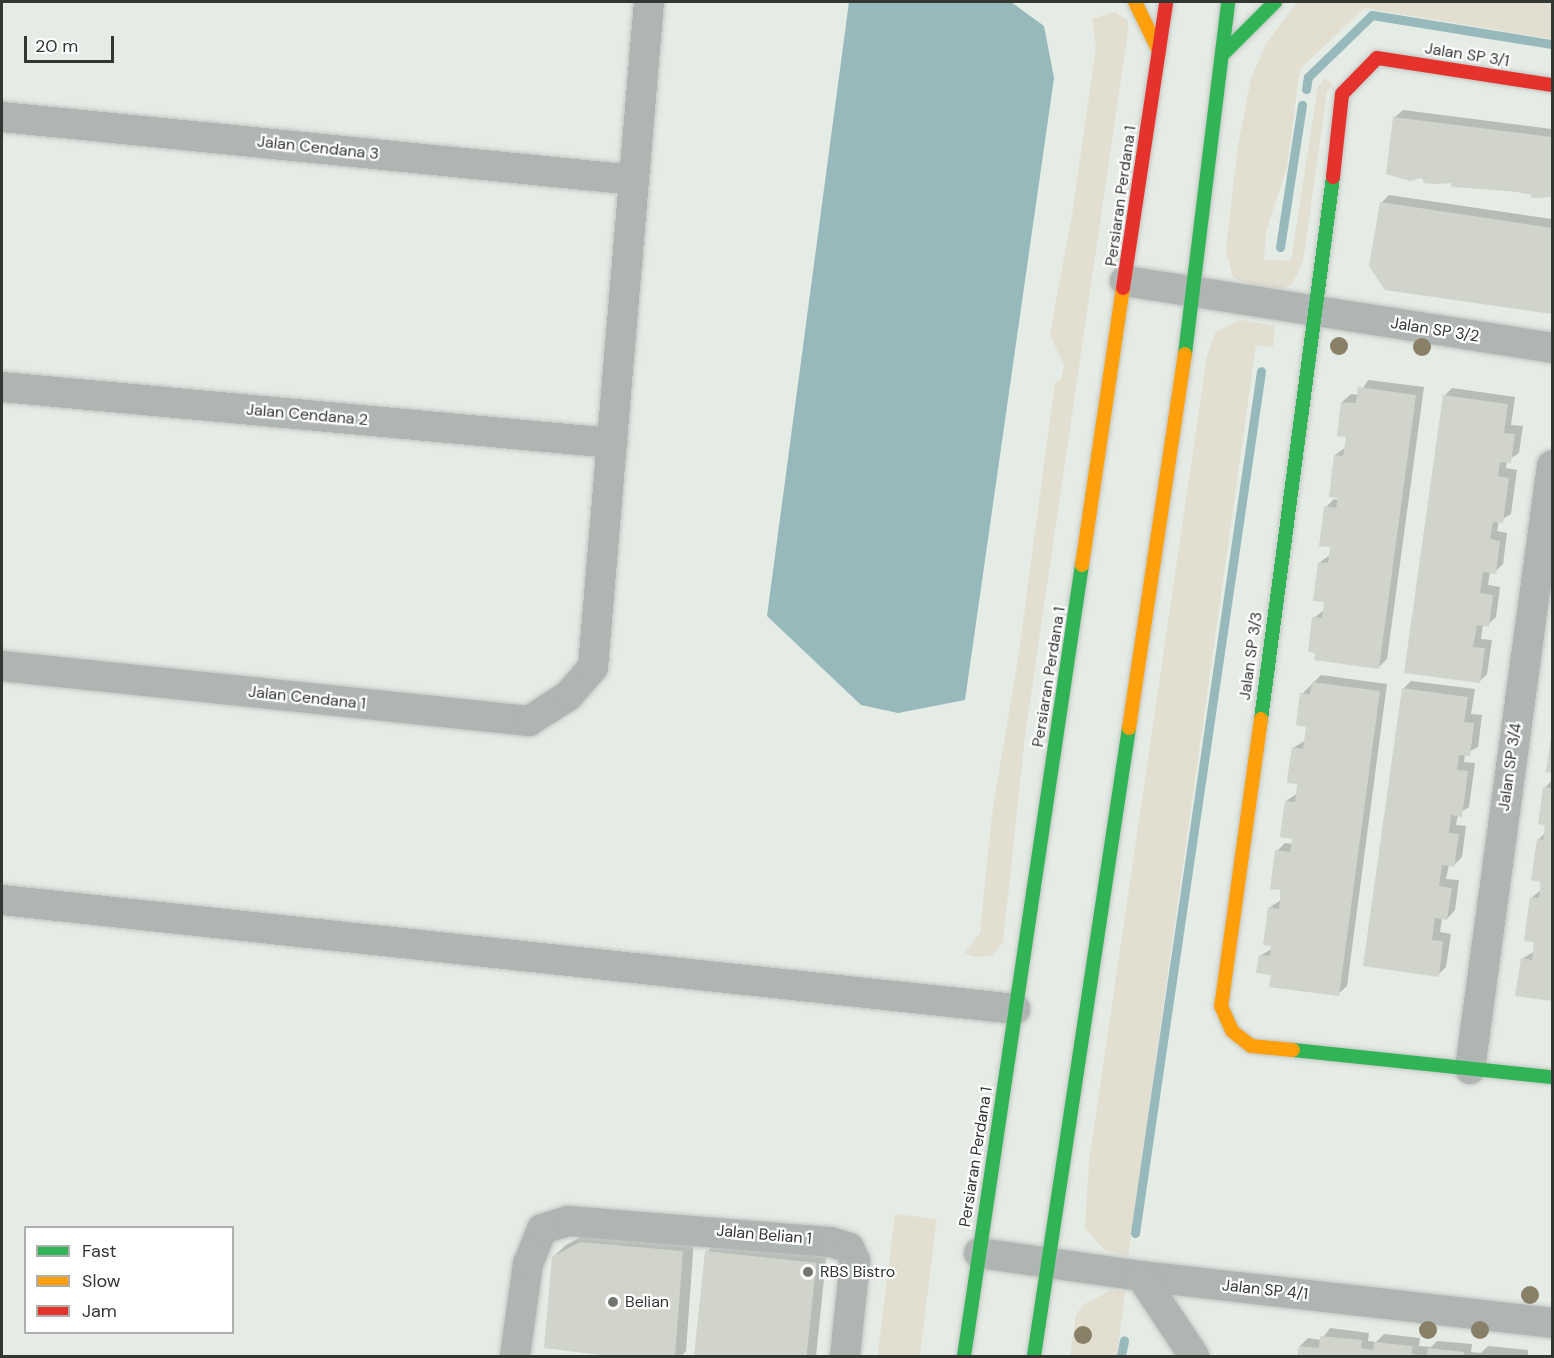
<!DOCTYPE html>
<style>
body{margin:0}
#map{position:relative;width:1554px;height:1358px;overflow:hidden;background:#e5ebe5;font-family:"DM Sans",sans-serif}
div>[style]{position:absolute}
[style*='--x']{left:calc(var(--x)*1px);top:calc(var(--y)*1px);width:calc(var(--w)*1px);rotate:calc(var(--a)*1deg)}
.green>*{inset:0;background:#e2ded0;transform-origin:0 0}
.water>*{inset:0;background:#97b9bc}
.shadow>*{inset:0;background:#0003}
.stream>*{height:9px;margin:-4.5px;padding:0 4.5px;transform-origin:4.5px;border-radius:4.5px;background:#97b9bc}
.building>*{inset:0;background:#d1d4ca;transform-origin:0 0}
.roads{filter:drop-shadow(0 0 2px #c2c6c2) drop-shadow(0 0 2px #c2c6c2)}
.street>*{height:30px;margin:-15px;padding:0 15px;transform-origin:15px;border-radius:15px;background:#afb5b3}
.fast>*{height:14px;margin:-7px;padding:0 7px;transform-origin:7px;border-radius:7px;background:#30b455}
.slow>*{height:14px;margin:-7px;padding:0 7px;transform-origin:7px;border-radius:7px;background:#ff9f0a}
.jam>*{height:14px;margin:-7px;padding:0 7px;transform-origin:7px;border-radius:7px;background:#e5322d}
.trees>*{width:18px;height:18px;margin:-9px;border-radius:50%;background:#898067}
.dots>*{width:16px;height:16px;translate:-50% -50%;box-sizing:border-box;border:3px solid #fff;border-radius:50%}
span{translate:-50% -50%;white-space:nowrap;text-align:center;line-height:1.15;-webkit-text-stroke:4.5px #fff;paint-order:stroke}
.street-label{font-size:16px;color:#323732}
.poi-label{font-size:16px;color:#323732}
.left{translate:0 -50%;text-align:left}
.frame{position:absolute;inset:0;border:3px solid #323732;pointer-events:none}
.legend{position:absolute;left:24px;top:1226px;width:210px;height:108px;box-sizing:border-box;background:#fff;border:2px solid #adafad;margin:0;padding:8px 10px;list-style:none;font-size:18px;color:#323732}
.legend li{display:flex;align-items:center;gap:12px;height:30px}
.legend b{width:30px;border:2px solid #adafad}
.scale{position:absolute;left:24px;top:36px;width:90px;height:27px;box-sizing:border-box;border:3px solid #323732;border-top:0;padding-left:8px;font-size:18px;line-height:21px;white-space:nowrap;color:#323732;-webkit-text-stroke:4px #fff;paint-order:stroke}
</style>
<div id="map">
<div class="green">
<div style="clip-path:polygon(1297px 2px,1552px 2px,1552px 39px,1364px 8px,1300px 69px,1287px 167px,1266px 231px,1264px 260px,1291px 261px,1318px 86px,1325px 78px,1333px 85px,1327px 91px,1303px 262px,1292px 284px,1281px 290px,1258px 288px,1233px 277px,1226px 250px,1238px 145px,1251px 79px,1266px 44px)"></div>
<div style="clip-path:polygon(1115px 12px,1128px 21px,1128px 31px,1025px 736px,1003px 942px,993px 955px,977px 957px,964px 954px,980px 933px,993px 807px,1018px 660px,1055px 383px,1061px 380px,1064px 366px,1050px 334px,1072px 215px,1096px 47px,1092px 19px)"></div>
<div style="clip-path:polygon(1240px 320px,1275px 326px,1273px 347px,1256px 345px,1128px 1257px,1103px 1249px,1085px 1228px,1089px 1162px,1207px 356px,1216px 332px)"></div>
<div style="left:895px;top:1214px;width:42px;height:143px;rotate:7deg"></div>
<div style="clip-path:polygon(1111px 1290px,1125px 1292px,1117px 1356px,1070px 1356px,1076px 1315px,1083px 1305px)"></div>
</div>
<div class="water">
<div style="clip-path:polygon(849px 2px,1011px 2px,1044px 26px,1054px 78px,965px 700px,898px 713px,861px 705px,767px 616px)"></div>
</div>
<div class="shadow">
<div style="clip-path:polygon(1403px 110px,1552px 129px,1552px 197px,1387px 173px,1394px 118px)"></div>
<div style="clip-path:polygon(1389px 195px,1552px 219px,1552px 313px,1385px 288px,1381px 203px)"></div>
<div style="clip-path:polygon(1368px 380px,1424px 387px,1387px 659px,1379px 667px,1314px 618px,1324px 610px,1326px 601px,1320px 562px,1330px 555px,1331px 546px,1326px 507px,1334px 499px,1339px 500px,1335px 455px,1346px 447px,1348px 436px,1342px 402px,1351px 394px,1359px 395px)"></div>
<div style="clip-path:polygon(1452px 388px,1515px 397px,1511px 425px,1523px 426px,1519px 453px,1507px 461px,1506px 468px,1517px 470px,1511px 514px,1499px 521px,1497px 531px,1507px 533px,1503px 564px,1495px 572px,1490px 571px,1488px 585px,1500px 587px,1496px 617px,1488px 625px,1483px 625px,1481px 639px,1492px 640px,1487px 674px,1479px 682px,1406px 672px,1444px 396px)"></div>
<div style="clip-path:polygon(1321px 675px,1387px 684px,1347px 986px,1338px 994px,1272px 974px,1260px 956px,1273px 948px,1269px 908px,1281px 900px,1277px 851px,1285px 843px,1293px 844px,1286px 801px,1298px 793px,1299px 782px,1293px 748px,1306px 740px,1308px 725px,1302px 694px)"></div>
<div style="clip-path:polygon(1411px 681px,1475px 689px,1471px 714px,1482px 715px,1478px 747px,1465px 754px,1464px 762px,1475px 763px,1469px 807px,1458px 814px,1456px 825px,1466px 826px,1462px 857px,1454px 865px,1449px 865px,1446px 879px,1459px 880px,1455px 910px,1447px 919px,1442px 918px,1440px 932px,1451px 934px,1446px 967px,1438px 975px,1365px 965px,1403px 689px)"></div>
<div style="clip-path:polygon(1552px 780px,1552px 1000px,1517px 995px,1522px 959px,1535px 951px,1531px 898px,1541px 890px,1538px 840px,1546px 832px,1545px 788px)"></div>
<div style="clip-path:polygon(594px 1230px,694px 1239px,686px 1351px,681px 1356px,621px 1356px,545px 1346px,553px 1257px,566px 1245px)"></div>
<div style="clip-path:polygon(719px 1240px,827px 1250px,816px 1356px,696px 1356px,707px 1252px)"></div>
<div style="clip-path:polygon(1330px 1328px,1369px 1333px,1368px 1341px,1376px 1342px,1384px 1334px,1420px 1338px,1419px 1346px,1431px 1347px,1437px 1341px,1472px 1344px,1471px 1352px,1481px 1353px,1488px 1346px,1528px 1350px,1528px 1356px,1299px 1356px,1300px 1346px,1308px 1338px,1321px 1340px)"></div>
</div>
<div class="stream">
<div style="--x:1306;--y:89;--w:12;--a:-81"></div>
<div style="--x:1308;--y:77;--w:89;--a:-44.1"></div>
<div style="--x:1372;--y:15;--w:182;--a:9.2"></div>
<div style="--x:1280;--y:247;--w:144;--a:-81.2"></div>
<div style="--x:1135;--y:1233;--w:871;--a:-81.68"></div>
<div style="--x:1121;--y:1356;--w:16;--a:-79"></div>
</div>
<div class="building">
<div style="clip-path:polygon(1393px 117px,1552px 137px,1552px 197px,1532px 198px,1530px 194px,1521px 192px,1452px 187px,1450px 183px,1436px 184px,1424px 183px,1422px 178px,1410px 181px,1386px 174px)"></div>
<div style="clip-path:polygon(1380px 202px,1552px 228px,1552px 314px,1385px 290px,1369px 266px)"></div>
<div style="clip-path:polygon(1358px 387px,1416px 395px,1379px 669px,1314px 660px,1315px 653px,1308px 652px,1312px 617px,1322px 618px,1324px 602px,1313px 601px,1318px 562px,1328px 563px,1330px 547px,1319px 546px,1324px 506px,1336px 508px,1338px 498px,1329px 497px,1334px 455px,1343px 456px,1346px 437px,1337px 436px,1341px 402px,1356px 403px)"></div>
<div style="clip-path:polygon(1443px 395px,1508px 404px,1504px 433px,1515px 434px,1511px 463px,1500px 462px,1498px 476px,1509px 478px,1503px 523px,1493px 522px,1490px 539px,1500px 541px,1496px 574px,1483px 572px,1480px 593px,1493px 595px,1489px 627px,1477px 625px,1473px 647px,1485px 648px,1480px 683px,1404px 673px)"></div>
<div style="clip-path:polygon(1312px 682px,1380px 691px,1339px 996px,1269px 987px,1271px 975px,1256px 973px,1259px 955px,1270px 956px,1271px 946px,1263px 945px,1268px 907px,1279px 909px,1281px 890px,1270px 889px,1275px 850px,1290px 852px,1292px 839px,1280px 837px,1285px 801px,1295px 802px,1297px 784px,1287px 783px,1288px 773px,1292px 747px,1303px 749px,1306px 727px,1296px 725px,1300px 693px,1310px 694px)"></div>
<div style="clip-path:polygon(1402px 688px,1468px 697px,1464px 722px,1474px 723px,1470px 756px,1459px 755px,1457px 770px,1468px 771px,1462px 817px,1451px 815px,1449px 833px,1459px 834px,1454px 867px,1442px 865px,1439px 886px,1452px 888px,1447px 920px,1435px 918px,1432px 940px,1443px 941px,1439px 977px,1363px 966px)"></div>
<div style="clip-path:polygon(1551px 737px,1552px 737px,1552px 773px,1546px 772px)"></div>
<div style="clip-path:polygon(1543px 787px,1552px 788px,1552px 1001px,1515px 996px,1521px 958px,1532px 960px,1534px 942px,1524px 941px,1530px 897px,1539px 898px,1541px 882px,1531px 880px,1537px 839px,1543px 840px,1545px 825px,1538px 824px)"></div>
<div style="clip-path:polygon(580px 1242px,683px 1251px,675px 1356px,609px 1356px,544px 1348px,552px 1257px)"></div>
<div style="left:705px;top:1251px;width:112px;height:105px;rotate:6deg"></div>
<div style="clip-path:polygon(1320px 1336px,1362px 1340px,1361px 1348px,1373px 1350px,1374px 1342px,1412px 1346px,1412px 1354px,1424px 1356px,1297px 1356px,1299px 1346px,1319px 1348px)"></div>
<div style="clip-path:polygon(1428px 1348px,1464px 1352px,1464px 1356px,1427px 1356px)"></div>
</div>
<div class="roads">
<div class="street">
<div style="--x:2;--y:117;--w:635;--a:5.69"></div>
<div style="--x:1125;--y:281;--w:432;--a:8.9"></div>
<div style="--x:2;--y:387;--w:613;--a:5.25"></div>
<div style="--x:2;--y:666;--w:530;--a:5.96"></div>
<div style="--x:529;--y:721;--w:46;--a:-32.7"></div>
<div style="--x:568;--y:696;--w:38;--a:-49"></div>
<div style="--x:593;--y:667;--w:667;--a:-85.19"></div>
<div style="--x:2;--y:900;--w:1019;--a:6.14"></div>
<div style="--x:1470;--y:1069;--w:609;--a:-82.26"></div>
<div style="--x:979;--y:1253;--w:164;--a:8.1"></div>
<div style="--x:1141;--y:1276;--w:414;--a:6.5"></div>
<div style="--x:1141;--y:1276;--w:96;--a:56.5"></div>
<div style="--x:515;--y:1356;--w:93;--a:-82"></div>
<div style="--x:528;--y:1264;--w:38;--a:-68"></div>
<div style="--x:542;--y:1229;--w:27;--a:-17"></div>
<div style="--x:568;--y:1221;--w:264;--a:4.6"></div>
<div style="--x:831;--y:1242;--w:19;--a:18"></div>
<div style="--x:849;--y:1248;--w:14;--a:65"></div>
<div style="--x:855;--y:1261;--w:96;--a:96"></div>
</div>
<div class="fast">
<div style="--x:1222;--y:55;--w:75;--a:-45"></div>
<div style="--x:1185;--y:354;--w:355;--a:-83"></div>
<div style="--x:1261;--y:719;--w:547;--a:-82.43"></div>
<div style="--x:1293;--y:1050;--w:260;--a:6"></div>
<div style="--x:964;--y:1356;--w:800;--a:-81.52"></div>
<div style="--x:1034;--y:1356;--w:635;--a:-81.4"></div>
</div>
<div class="slow">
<div style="--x:1135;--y:2;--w:55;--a:63.9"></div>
<div style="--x:1082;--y:565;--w:280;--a:-81.6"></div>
<div style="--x:1261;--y:719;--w:290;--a:97.9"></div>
<div style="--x:1221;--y:1006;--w:27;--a:66"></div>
<div style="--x:1232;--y:1031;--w:24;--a:38"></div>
<div style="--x:1251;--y:1046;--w:42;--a:5.4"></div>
<div style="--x:1129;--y:728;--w:378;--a:-81.5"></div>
</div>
<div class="jam">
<div style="--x:1333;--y:177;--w:83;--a:-83.8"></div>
<div style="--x:1342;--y:94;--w:50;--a:-45.8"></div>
<div style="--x:1377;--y:58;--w:177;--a:8.8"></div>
<div style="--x:1123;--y:288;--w:289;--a:-81.4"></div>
</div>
</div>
<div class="trees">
<div style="left:1339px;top:346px"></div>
<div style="left:1422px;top:347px"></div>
<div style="left:1530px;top:1295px"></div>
<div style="left:1428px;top:1330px"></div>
<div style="left:1480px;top:1330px"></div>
<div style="left:1083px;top:1335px"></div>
</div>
<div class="dots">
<div style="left:808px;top:1272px;background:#717671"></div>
<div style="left:613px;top:1302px;background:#717671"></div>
</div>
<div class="street-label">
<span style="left:1467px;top:55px;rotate:9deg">Jalan SP 3/1</span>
<span style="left:318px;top:148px;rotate:6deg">Jalan Cendana 3</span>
<span style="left:1121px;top:196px;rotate:-82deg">Persiaran Perdana 1</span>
<span style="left:1435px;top:330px;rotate:9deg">Jalan SP 3/2</span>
<span style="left:307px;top:415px;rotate:5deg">Jalan Cendana 2</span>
<span style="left:1251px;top:656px;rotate:-82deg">Jalan SP 3/3</span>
<span style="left:1049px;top:677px;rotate:-81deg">Persiaran Perdana 1</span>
<span style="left:307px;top:698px;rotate:6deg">Jalan Cendana 1</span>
<span style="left:1510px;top:767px;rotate:-82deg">Jalan SP 3/4</span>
<span style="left:976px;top:1157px;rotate:-81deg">Persiaran Perdana 1</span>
<span style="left:764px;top:1235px;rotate:5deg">Jalan Belian 1</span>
<span style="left:1265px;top:1290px;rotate:6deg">Jalan SP 4/1</span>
</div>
<div class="poi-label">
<span class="left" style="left:820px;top:1272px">RBS Bistro</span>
<span class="left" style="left:625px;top:1302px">Belian</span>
</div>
<div class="frame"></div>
<ul class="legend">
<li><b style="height:8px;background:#30b455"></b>Fast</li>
<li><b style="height:8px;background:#ff9f0a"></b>Slow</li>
<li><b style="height:8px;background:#e5322d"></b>Jam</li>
</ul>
<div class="scale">20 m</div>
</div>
